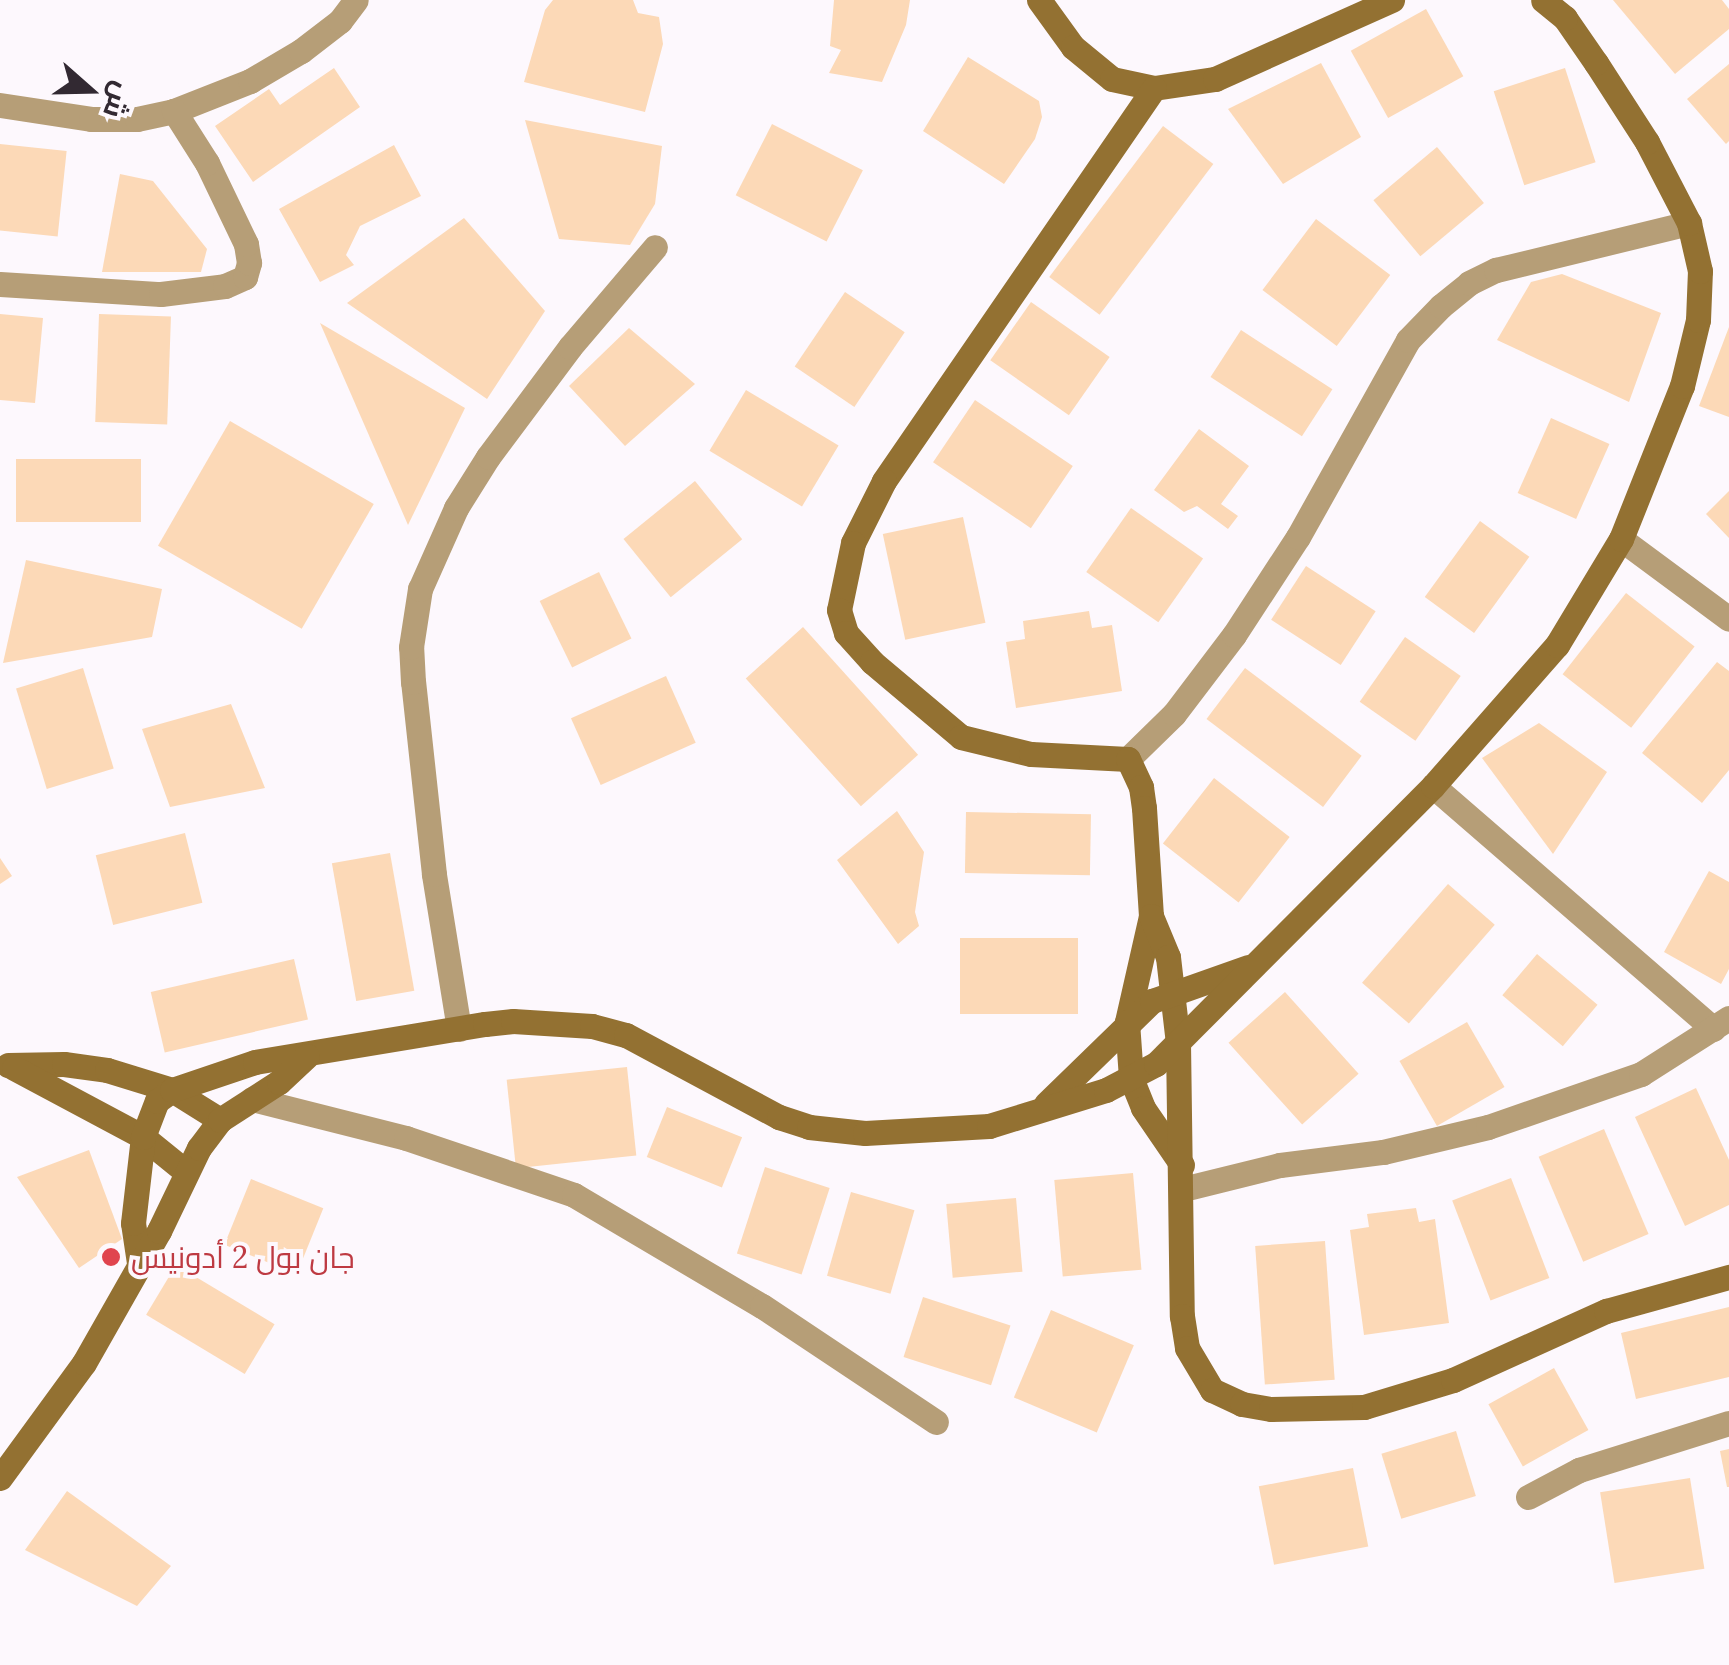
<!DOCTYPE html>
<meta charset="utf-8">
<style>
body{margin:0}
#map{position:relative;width:1729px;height:1665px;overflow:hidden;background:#fdf8fd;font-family:Lora,Cairo,serif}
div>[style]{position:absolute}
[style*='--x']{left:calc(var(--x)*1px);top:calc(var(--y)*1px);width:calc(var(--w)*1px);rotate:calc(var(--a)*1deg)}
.building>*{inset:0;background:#fcd9b7;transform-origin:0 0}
.street>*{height:25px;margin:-12.5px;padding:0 12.5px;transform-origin:12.5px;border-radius:12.5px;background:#b69e77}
.secondary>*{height:25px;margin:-12.5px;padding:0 12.5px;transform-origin:12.5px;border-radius:12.5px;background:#937132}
.dots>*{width:28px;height:28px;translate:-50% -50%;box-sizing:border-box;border:5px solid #fdf8fd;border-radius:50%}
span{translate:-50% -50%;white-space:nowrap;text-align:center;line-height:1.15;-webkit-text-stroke:8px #fdf8fd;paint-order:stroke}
.health-label{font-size:30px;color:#be3a42}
.left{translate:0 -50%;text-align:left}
.north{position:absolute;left:40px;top:40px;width:100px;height:100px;-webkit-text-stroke:8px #fdf8fd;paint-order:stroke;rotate:110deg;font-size:28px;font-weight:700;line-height:40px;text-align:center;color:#322932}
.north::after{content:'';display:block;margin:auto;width:35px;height:45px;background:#322932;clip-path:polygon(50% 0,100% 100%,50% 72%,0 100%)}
</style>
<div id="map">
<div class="building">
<div style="clip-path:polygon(553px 0,633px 0,638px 13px,659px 17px,663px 44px,645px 112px,524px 82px,545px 10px)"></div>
<div style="clip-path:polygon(834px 0,910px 0,906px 25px,882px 82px,829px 73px,841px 50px,830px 46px)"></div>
<div style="clip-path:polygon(1613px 0,1722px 0,1729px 9px,1729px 29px,1675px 74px)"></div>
<div style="left:1426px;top:9px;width:77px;height:86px;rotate:61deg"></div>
<div style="clip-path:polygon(968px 57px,1039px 101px,1042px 117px,1035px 139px,1004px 184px,923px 131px)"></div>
<div style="clip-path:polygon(1321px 63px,1361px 137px,1283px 184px,1228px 109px)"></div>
<div style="clip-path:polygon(1729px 64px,1729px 141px,1726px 144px,1687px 99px)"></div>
<div style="clip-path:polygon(334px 68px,360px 107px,253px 182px,215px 126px,269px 89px,280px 105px)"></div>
<div style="left:1565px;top:68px;width:99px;height:75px;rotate:72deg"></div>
<div style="clip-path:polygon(525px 120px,662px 146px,655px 204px,630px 245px,559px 239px)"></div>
<div style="left:772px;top:124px;width:102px;height:80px;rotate:27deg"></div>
<div style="left:1163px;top:126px;width:63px;height:189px;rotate:37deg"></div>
<div style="left:0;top:144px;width:67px;height:86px;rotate:6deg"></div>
<div style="clip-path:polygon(394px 145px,421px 196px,360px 226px,346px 255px,354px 265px,320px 282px,279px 209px)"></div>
<div style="left:1437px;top:147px;width:73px;height:83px;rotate:50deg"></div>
<div style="clip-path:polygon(120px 174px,153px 181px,207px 249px,201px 272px,102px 272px)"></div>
<div style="clip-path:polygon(464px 218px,545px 311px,487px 399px,347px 303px)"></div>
<div style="left:1316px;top:219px;width:93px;height:89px;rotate:37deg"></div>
<div style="clip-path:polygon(1562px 274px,1661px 313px,1629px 402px,1497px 340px,1531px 282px)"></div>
<div style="left:845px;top:292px;width:72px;height:90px;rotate:34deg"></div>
<div style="left:1031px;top:302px;width:96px;height:71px;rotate:35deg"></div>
<div style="clip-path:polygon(0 314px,43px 318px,35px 403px,0 400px)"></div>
<div style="left:99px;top:314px;width:72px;height:108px;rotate:2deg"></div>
<div style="clip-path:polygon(320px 323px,465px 408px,408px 525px)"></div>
<div style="clip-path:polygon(1729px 327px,1729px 417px,1699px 406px)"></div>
<div style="clip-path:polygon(629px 328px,695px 384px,625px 446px,569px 386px)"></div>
<div style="left:1241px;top:330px;width:109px;height:56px;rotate:33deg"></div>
<div style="left:746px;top:390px;width:108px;height:71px;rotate:31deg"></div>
<div style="left:975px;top:400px;width:118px;height:75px;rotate:34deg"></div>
<div style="left:1551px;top:418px;width:64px;height:82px;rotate:24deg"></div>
<div style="left:230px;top:421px;width:166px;height:144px;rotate:30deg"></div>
<div style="clip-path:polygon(1199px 429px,1249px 466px,1221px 504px,1238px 516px,1228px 529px,1197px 506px,1184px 512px,1154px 490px)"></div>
<div style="left:16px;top:459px;width:125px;height:63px"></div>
<div style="left:695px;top:481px;width:75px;height:92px;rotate:51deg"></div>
<div style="clip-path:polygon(1729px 491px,1729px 538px,1706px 514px)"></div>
<div style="left:1131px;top:508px;width:88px;height:78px;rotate:35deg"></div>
<div style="left:963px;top:517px;width:108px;height:82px;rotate:78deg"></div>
<div style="left:1480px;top:521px;width:61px;height:94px;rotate:36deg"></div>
<div style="clip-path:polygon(26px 560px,162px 589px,152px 637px,3px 663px)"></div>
<div style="left:1306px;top:566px;width:83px;height:64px;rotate:33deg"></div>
<div style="left:599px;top:572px;width:74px;height:66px;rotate:64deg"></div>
<div style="left:1626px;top:593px;width:87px;height:103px;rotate:38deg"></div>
<div style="clip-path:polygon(1089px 611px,1092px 628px,1112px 625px,1122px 691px,1016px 708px,1006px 642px,1025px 639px,1023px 621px)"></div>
<div style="left:803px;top:627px;width:172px;height:77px;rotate:48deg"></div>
<div style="left:1405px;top:637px;width:68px;height:79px;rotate:35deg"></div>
<div style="clip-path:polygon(1717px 662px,1729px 671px,1729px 770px,1702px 803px,1642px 753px)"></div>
<div style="left:83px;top:668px;width:105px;height:70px;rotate:73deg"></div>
<div style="left:1245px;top:668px;width:146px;height:64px;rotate:37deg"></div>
<div style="left:666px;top:676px;width:73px;height:104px;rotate:66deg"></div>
<div style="clip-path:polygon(231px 704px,265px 788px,170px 807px,142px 729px)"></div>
<div style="clip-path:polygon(1539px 723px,1607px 772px,1553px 854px,1482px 758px)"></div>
<div style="left:1214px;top:778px;width:96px;height:83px;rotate:38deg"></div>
<div style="clip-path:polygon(897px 811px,924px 852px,915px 912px,919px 926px,898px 944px,837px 860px)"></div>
<div style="left:966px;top:812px;width:125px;height:61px;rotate:1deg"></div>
<div style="left:185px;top:833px;width:72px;height:92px;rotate:76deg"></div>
<div style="left:390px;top:853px;width:140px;height:59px;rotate:80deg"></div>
<div style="clip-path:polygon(0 858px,12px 876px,0 884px)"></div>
<div style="clip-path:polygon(1709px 871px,1729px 882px,1729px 969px,1721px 984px,1664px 952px)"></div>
<div style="left:1448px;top:884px;width:62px;height:131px;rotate:41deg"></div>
<div style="left:1078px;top:938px;width:76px;height:118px;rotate:90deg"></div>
<div style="left:1537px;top:954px;width:79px;height:54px;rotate:40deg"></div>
<div style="left:294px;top:959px;width:62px;height:147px;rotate:77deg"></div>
<div style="left:1285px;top:992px;width:110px;height:76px;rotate:48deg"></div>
<div style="left:1467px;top:1022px;width:75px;height:78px;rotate:60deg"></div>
<div style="left:627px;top:1067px;width:89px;height:121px;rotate:84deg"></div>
<div style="clip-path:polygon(1696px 1088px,1729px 1160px,1729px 1205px,1685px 1226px,1635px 1117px)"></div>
<div style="left:667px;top:1107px;width:81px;height:54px;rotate:22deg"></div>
<div style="left:1604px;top:1129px;width:114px;height:71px;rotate:67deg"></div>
<div style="clip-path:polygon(89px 1150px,122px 1239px,79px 1268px,17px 1177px)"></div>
<div style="left:765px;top:1167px;width:68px;height:91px;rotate:18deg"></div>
<div style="left:1133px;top:1173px;width:97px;height:79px;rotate:85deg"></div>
<div style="left:1511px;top:1178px;width:107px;height:63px;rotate:69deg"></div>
<div style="left:251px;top:1179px;width:78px;height:71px;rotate:22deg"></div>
<div style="left:851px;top:1192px;width:66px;height:87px;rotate:16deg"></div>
<div style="left:1016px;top:1198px;width:74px;height:70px;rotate:85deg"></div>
<div style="clip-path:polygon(1416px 1208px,1419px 1222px,1435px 1219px,1449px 1323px,1364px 1335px,1350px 1230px,1369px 1227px,1367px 1214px)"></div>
<div style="left:1325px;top:1241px;width:139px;height:70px;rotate:86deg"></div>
<div style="left:176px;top:1265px;width:115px;height:58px;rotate:31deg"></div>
<div style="left:923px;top:1297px;width:92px;height:63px;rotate:18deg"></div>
<div style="clip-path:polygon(1729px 1307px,1729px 1377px,1636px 1399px,1621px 1333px)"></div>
<div style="left:1051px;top:1310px;width:90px;height:95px;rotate:23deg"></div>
<div style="left:1554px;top:1368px;width:71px;height:75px;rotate:61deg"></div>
<div style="left:1456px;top:1431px;width:68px;height:78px;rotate:73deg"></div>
<div style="clip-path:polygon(1729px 1449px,1729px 1487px,1727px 1487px,1720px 1451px)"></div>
<div style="left:1353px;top:1468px;width:80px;height:96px;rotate:79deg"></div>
<div style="left:1690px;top:1478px;width:92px;height:91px;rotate:81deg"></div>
<div style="clip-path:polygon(67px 1491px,171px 1566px,137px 1606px,25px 1550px)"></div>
</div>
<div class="street">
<div style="--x:0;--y:105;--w:92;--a:8.7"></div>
<div style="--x:91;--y:119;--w:46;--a:0"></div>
<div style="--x:137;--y:119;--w:38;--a:-12"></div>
<div style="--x:174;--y:111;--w:82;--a:-21.5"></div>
<div style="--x:250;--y:81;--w:59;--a:-30.5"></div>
<div style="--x:301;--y:51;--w:49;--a:-37.6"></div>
<div style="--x:340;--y:21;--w:26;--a:-53"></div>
<div style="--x:0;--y:284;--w:161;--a:3.6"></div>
<div style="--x:161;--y:294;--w:64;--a:-7.1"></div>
<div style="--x:225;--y:286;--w:22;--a:-24"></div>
<div style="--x:245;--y:277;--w:15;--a:-74"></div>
<div style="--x:249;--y:263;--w:19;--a:-99"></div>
<div style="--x:246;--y:244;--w:90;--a:-115.7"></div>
<div style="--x:207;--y:163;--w:62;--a:-122.4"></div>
<div style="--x:1621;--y:539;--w:134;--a:36.5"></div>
<div style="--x:1128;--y:759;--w:64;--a:-44.4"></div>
<div style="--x:1174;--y:714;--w:99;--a:-52.8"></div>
<div style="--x:1234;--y:635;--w:117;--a:-56.9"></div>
<div style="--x:1298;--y:537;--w:226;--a:-60.8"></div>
<div style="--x:1408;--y:340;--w:47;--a:-45.9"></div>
<div style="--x:1441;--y:306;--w:36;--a:-39"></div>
<div style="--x:1469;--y:283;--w:30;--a:-26"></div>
<div style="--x:1496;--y:270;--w:199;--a:-13.7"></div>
<div style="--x:1433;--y:786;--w:371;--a:40.9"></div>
<div style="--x:459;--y:1029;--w:157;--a:-99.2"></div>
<div style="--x:434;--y:874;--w:193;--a:-96.2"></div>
<div style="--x:413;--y:682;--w:35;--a:-93"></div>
<div style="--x:411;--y:647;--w:59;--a:-81.2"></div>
<div style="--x:420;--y:589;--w:89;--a:-66"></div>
<div style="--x:456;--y:508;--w:60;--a:-57.9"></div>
<div style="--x:488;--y:457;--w:137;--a:-53.3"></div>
<div style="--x:570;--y:347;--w:131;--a:-49.6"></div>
<div style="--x:252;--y:1099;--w:159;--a:14.2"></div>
<div style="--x:406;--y:1138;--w:177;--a:18.7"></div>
<div style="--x:574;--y:1195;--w:218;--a:30.6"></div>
<div style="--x:762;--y:1306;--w:209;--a:33.7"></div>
<div style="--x:1183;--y:1189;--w:100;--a:-13.9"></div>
<div style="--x:1280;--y:1165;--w:104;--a:-7.2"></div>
<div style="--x:1383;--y:1152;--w:108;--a:-13.4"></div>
<div style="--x:1488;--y:1127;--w:162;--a:-19.1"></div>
<div style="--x:1641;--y:1074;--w:104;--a:-32.5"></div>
<div style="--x:1528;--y:1497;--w:58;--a:-27.9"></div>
<div style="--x:1579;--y:1470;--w:157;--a:-17.4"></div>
</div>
<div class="secondary">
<div style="--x:1039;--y:0;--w:58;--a:54.1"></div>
<div style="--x:1073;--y:47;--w:50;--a:39.4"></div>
<div style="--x:1112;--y:79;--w:43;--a:12.1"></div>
<div style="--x:1154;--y:88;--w:62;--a:-8.4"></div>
<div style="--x:1215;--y:79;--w:194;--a:-24.1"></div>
<div style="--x:1154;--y:88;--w:477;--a:124.5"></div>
<div style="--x:884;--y:481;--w:69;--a:116.6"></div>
<div style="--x:853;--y:543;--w:68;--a:101.8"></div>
<div style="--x:839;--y:610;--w:24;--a:73"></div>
<div style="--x:846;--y:633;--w:39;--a:48"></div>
<div style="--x:872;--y:662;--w:116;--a:40.1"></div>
<div style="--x:961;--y:737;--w:72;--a:13.7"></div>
<div style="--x:1031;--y:754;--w:97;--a:3"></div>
<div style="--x:1128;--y:759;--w:31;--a:65"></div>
<div style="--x:1141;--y:787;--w:21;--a:82"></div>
<div style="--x:1144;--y:808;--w:108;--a:86.3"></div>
<div style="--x:1151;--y:916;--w:109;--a:102.8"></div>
<div style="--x:1127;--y:1022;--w:56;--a:85.9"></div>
<div style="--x:1131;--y:1078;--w:32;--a:68"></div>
<div style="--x:1143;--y:1108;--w:69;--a:55.6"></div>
<div style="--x:1151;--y:916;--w:44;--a:67.5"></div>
<div style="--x:1168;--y:957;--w:87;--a:83.4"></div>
<div style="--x:1178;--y:1043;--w:273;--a:89.2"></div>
<div style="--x:1182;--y:1316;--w:32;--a:81"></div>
<div style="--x:1187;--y:1348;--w:49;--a:59.2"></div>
<div style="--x:1212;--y:1390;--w:33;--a:25"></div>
<div style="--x:1242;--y:1404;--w:29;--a:10"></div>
<div style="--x:1271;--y:1409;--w:93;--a:-1.2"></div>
<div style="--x:1364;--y:1407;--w:93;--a:-16.9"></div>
<div style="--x:1453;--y:1380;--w:168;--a:-24.3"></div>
<div style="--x:1606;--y:1311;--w:128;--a:-15.5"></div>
<div style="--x:8;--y:1065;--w:56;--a:-1"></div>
<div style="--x:64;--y:1064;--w:43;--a:7.9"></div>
<div style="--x:107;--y:1070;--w:68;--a:17.1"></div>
<div style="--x:172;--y:1090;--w:57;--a:32"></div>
<div style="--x:14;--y:1068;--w:146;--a:28.1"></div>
<div style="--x:143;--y:1137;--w:54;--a:39"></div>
<div style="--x:1046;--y:1104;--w:148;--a:-44.2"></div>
<div style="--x:1152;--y:1001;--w:102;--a:-19.5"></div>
<div style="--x:139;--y:1263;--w:40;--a:-98.5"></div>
<div style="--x:133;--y:1223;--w:87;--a:-83.4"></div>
<div style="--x:143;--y:1137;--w:39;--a:-69"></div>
<div style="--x:157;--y:1101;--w:19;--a:-36"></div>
<div style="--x:172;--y:1090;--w:88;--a:-18.6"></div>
<div style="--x:255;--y:1062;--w:233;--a:-9.4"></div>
<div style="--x:485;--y:1024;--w:28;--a:-6"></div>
<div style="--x:513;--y:1021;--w:79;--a:3.6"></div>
<div style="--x:592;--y:1026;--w:35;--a:15"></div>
<div style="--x:626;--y:1035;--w:174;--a:28.2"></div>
<div style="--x:779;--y:1117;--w:32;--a:18"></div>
<div style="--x:809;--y:1127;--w:56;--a:6.1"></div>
<div style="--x:865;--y:1133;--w:124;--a:-3.2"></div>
<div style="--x:989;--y:1126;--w:122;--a:-17.1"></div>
<div style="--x:1106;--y:1090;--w:56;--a:-27.5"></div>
<div style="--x:1156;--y:1064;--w:392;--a:-45.1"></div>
<div style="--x:1433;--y:786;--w:188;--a:-48.7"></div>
<div style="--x:1557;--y:645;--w:124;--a:-58.9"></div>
<div style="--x:1621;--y:539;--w:165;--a:-68.3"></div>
<div style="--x:1682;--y:386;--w:68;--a:-76.4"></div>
<div style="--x:1698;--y:320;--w:49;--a:-87.7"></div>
<div style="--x:1700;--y:271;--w:49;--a:-102.9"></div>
<div style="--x:1689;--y:223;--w:91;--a:-117.4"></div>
<div style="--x:1647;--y:142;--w:94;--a:-122.8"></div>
<div style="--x:1596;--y:63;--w:55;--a:-124.6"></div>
<div style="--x:1565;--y:18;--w:28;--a:-141"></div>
<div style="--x:0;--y:1478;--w:142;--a:-53.9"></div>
<div style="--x:84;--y:1363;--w:152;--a:-60.4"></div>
<div style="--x:159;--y:1231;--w:92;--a:-64.3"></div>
<div style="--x:199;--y:1148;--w:35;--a:-53"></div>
<div style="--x:220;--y:1120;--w:70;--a:-32.8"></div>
<div style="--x:279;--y:1082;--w:38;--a:-43"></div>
</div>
<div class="dots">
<div style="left:111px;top:1257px;background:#e0444e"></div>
</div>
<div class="health-label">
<span class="left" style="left:131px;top:1257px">جان بول 2 أدونيس</span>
</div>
<div class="north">ش</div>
</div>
